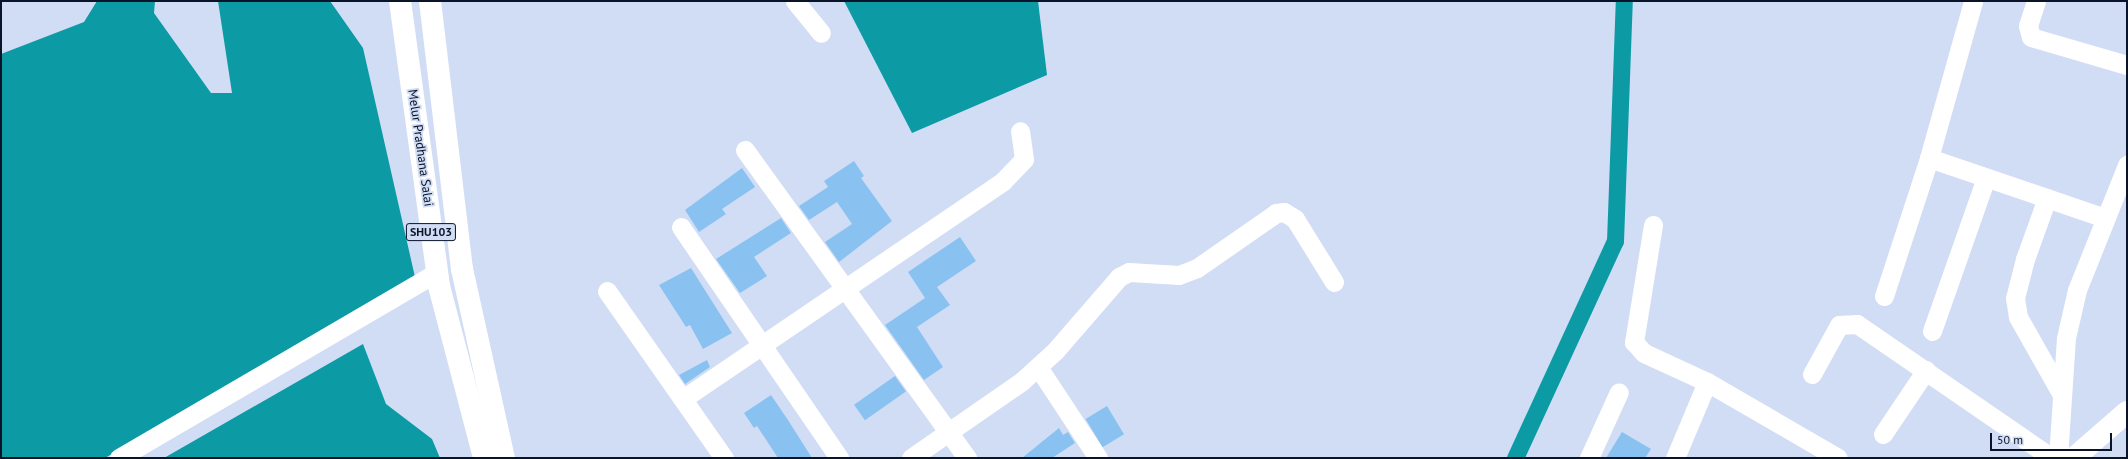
<!DOCTYPE html>
<style>
body{margin:0}
#map{position:relative;width:2128px;height:459px;overflow:hidden;background:#d1ddf5;font-family:"PT Sans",sans-serif}
div>[style]{position:absolute}
[style*='--x']{left:calc(var(--x)*1px);top:calc(var(--y)*1px);width:calc(var(--w)*1px);rotate:calc(var(--a)*1deg)}
.water>*{inset:0;background:#0c9aa5}
.canal>*{height:17px;margin:-8.5px;padding:0 8.5px;transform-origin:8.5px;border-radius:8.5px;background:#0c9aa5}
.building>*{inset:0;background:#89c2f1;transform-origin:0 0}
.minor>*{height:19px;margin:-9.5px;padding:0 9.5px;transform-origin:9.5px;border-radius:9.5px;background:#fff}
.major>*{height:22px;margin:-11px;padding:0 11px;transform-origin:11px;border-radius:11px;background:#fff}
span{translate:-50% -50%;white-space:nowrap;text-align:center;line-height:1.15;-webkit-text-stroke:3.5px #d1ddf5;paint-order:stroke}
.shield-label span{padding:1px 3px;background:#d1ddf5;border:1px solid;border-radius:3px;-webkit-text-stroke-width:0}
.shield-label{font-size:12px;color:#0a1429;font-weight:700}
.street-label{font-size:13px;color:#0a1429}
.frame{position:absolute;inset:0;border:2px solid #0a1429;pointer-events:none}
.scale{position:absolute;left:1990px;top:433px;width:122px;height:18px;box-sizing:border-box;border:2px solid #0a1429;border-top:0;padding-left:5px;font-size:12px;line-height:14px;white-space:nowrap;color:#0a1429;-webkit-text-stroke:3px #d1ddf5;paint-order:stroke}
</style>
<div id="map">
<div class="water">
<div style="clip-path:polygon(97px 1px,155px 1px,154px 13px,211px 93px,232px 93px,218px 1px,330px 1px,363px 48px,415px 277px,105px 458px,1px 458px,1px 54px,84px 22px)"></div>
<div style="clip-path:polygon(844px 1px,1038px 1px,1047px 75px,912px 133px)"></div>
<div style="clip-path:polygon(363px 344px,386px 404px,432px 439px,440px 458px,164px 458px)"></div>
</div>
<div class="canal">
<div style="--x:1515;--y:458;--w:239;--a:-65.3"></div>
<div style="--x:1615;--y:241;--w:240;--a:-87.9"></div>
</div>
<div class="building">
<div style="clip-path:polygon(854px 161px,864px 176px,861px 178px,892px 221px,839px 262px,825px 242px,852px 224px,837px 202px,809px 220px,799px 206px,828px 187px,824px 181px)"></div>
<div style="clip-path:polygon(742px 168px,755px 187px,722px 209px,726px 214px,699px 232px,685px 210px)"></div>
<div style="clip-path:polygon(781px 218px,791px 233px,754px 257px,767px 276px,740px 293px,716px 259px)"></div>
<div style="clip-path:polygon(960px 237px,976px 261px,937px 287px,950px 305px,917px 327px,943px 367px,924px 380px,885px 325px,925px 298px,908px 272px)"></div>
<div style="clip-path:polygon(691px 268px,732px 333px,703px 349px,690px 325px,686px 327px,659px 285px)"></div>
<div style="clip-path:polygon(707px 360px,710px 367px,685px 384px,679px 375px)"></div>
<div style="left:895px;top:376px;width:19px;height:50px;rotate:55deg"></div>
<div style="clip-path:polygon(771px 395px,788px 420px,812px 458px,778px 458px,757px 426px,754px 428px,744px 413px)"></div>
<div style="left:1107px;top:406px;width:33px;height:25px;rotate:59deg"></div>
<div style="clip-path:polygon(1059px 428px,1063px 435px,1068px 432px,1075px 443px,1052px 458px,1022px 458px)"></div>
<div style="clip-path:polygon(1622px 432px,1651px 449px,1645px 458px,1606px 458px)"></div>
</div>
<div class="minor">
<div style="--x:795;--y:1;--w:41;--a:50.9"></div>
<div style="--x:2036;--y:1;--w:26;--a:108"></div>
<div style="--x:2028;--y:26;--w:11;--a:75"></div>
<div style="--x:2031;--y:37;--w:100;--a:16.3"></div>
<div style="--x:745;--y:150;--w:380;--a:54.2"></div>
<div style="--x:1929;--y:158;--w:186;--a:18.8"></div>
<div style="--x:2047;--y:198;--w:65;--a:109.8"></div>
<div style="--x:2025;--y:259;--w:40;--a:104.4"></div>
<div style="--x:2015;--y:298;--w:19;--a:81"></div>
<div style="--x:2018;--y:317;--w:87;--a:60.5"></div>
<div style="--x:1653;--y:225;--w:119;--a:99.2"></div>
<div style="--x:1634;--y:342;--w:15;--a:48"></div>
<div style="--x:1644;--y:353;--w:69;--a:24.7"></div>
<div style="--x:1707;--y:382;--w:82;--a:112.8"></div>
<div style="--x:681;--y:227;--w:280;--a:55.6"></div>
<div style="--x:607;--y:291;--w:204;--a:55"></div>
<div style="--x:1884;--y:296;--w:145;--a:-71.9"></div>
<div style="--x:1929;--y:158;--w:163;--a:-74.3"></div>
<div style="--x:1932;--y:331;--w:162;--a:-70.6"></div>
<div style="--x:1038;--y:367;--w:109;--a:56.6"></div>
<div style="--x:1812;--y:374;--w:56;--a:-61.1"></div>
<div style="--x:1839;--y:325;--w:18;--a:-3"></div>
<div style="--x:1857;--y:324;--w:237;--a:34.5"></div>
<div style="--x:1707;--y:382;--w:151;--a:30.1"></div>
<div style="--x:684;--y:398;--w:386;--a:-34.2"></div>
<div style="--x:1003;--y:181;--w:30;--a:-46"></div>
<div style="--x:1024;--y:159;--w:28;--a:-98"></div>
<div style="--x:1883;--y:434;--w:77;--a:-56.1"></div>
<div style="--x:119;--y:458;--w:368;--a:-30.3"></div>
<div style="--x:911;--y:458;--w:135;--a:-34.7"></div>
<div style="--x:1022;--y:381;--w:45;--a:-42.3"></div>
<div style="--x:1055;--y:351;--w:98;--a:-49.1"></div>
<div style="--x:1119;--y:277;--w:11;--a:-27"></div>
<div style="--x:1129;--y:272;--w:50;--a:3.4"></div>
<div style="--x:1179;--y:275;--w:19;--a:-21"></div>
<div style="--x:1197;--y:268;--w:96;--a:-34.8"></div>
<div style="--x:1276;--y:213;--w:8;--a:-7"></div>
<div style="--x:1284;--y:212;--w:13;--a:32"></div>
<div style="--x:1295;--y:219;--w:74;--a:58.2"></div>
<div style="--x:1589;--y:458;--w:72;--a:-65.6"></div>
<div style="--x:2058;--y:458;--w:120;--a:-86.2"></div>
<div style="--x:2066;--y:338;--w:49;--a:-77.1"></div>
<div style="--x:2077;--y:290;--w:135;--a:-68.2"></div>
</div>
<div class="major">
<div style="--x:400;--y:1;--w:288;--a:82.2"></div>
<div style="--x:439;--y:286;--w:178;--a:75.3"></div>
<div style="--x:430;--y:1;--w:270;--a:83.2"></div>
<div style="--x:462;--y:269;--w:194;--a:77.5"></div>
<div style="--x:2074;--y:458;--w:70;--a:-41"></div>
</div>
<div class="shield-label">
<span style="left:431px;top:232px">SHU103</span>
</div>
<div class="street-label">
<span style="left:420px;top:148px;rotate:82deg">Melur Pradhana Salai</span>
</div>
<div class="frame"></div>
<div class="scale">50 m</div>
</div>
